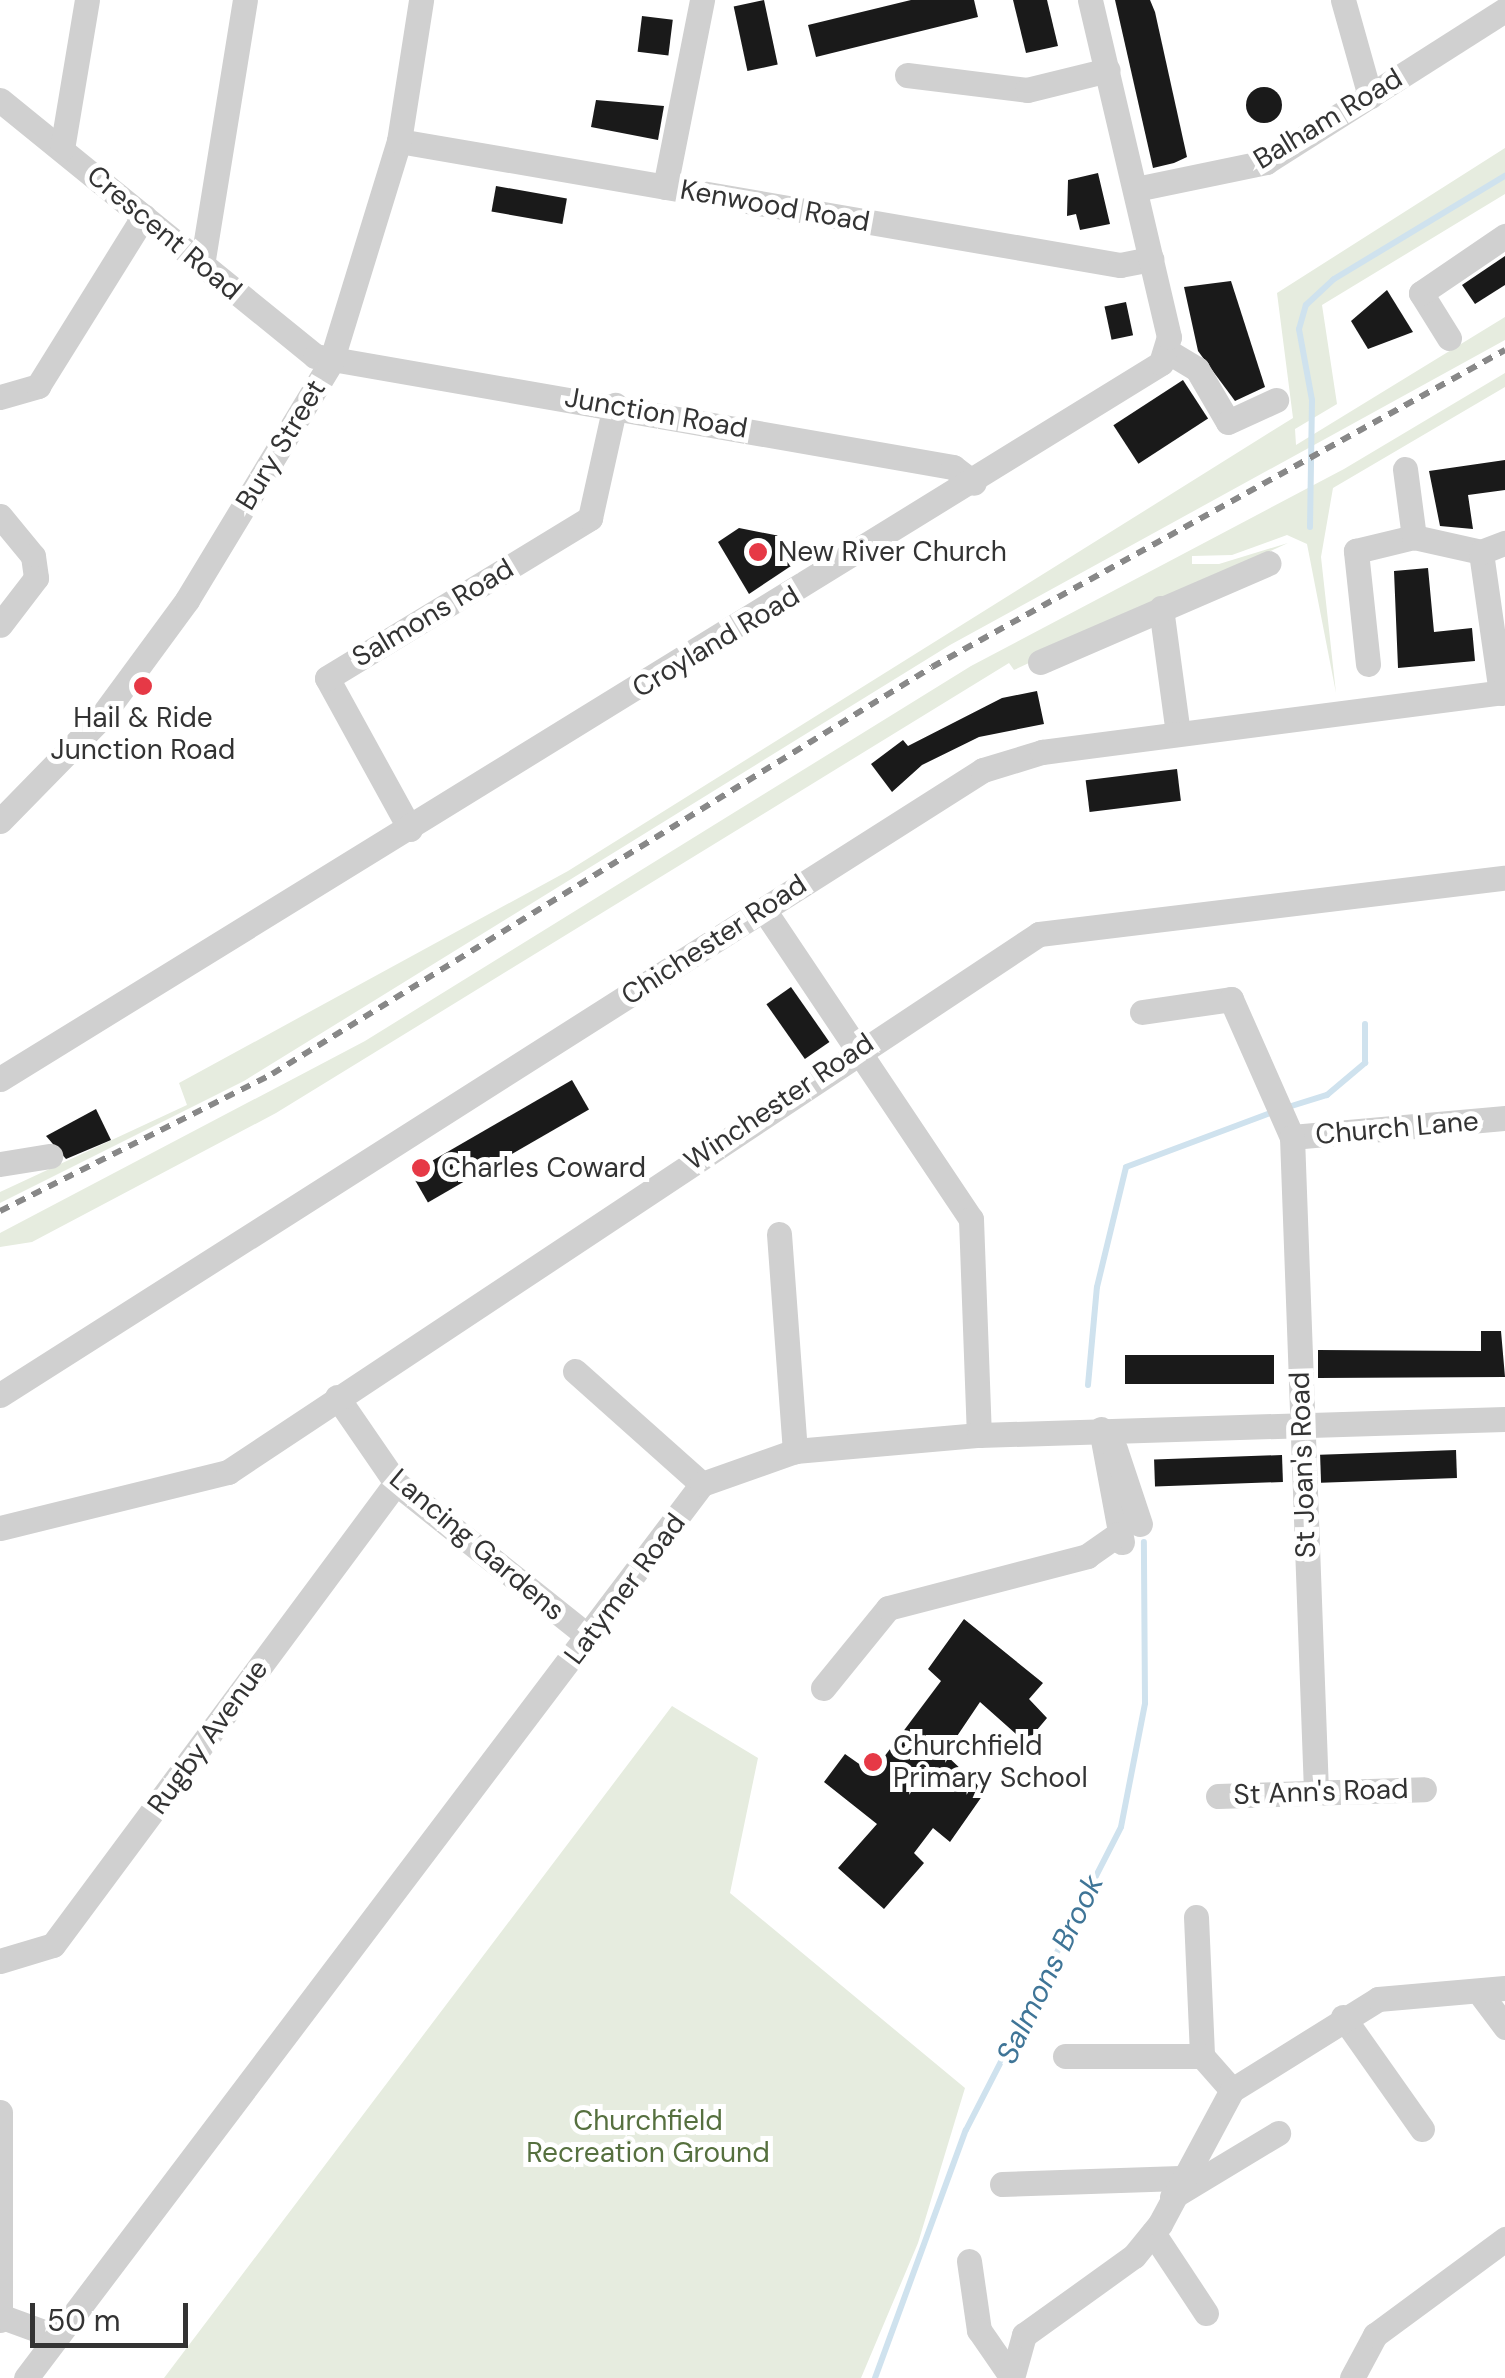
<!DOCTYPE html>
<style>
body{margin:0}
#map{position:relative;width:1505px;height:2378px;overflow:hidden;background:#fff;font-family:"DM Sans",sans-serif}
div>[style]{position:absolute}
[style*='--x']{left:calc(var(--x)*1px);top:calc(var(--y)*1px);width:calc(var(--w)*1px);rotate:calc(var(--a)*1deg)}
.green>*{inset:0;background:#e6ecdf}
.stream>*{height:6px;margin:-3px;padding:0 3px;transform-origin:3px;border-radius:3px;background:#cfe2ee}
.building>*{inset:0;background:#1a1a1a;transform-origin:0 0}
.round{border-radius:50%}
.minor>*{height:25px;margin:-12.5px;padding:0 12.5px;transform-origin:12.5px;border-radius:12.5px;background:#d0d0d0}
.rail>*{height:6px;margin-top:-3px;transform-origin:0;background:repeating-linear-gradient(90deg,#888 0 10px,transparent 0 18px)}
.dots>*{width:28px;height:28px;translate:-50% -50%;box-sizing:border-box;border:5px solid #fff;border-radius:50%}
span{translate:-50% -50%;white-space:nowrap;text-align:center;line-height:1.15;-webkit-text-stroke:10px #fff;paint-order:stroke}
.street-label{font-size:28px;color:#333}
.poi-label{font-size:28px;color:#333}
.left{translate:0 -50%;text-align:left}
.park-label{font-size:28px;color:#56703f}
.water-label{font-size:30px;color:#3f7597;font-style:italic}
.scale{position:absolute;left:30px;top:2303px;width:158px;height:45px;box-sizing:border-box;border:5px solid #333;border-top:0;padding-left:12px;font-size:30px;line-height:35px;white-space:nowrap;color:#333;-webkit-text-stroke:8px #fff;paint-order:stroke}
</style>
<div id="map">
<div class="green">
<div style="clip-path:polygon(1505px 148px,1505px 194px,1322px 305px,1337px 404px,1295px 429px,1296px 445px,1505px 317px,1505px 340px,950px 645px,244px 1081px,0 1203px,0 1192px,187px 1105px,179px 1083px,568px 871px,1293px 418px,1277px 293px)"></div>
<div style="clip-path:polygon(1505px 373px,1505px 387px,1333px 488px,1321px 557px,1336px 693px,1307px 544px,1287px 535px,1232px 555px,1192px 556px,1192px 564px,1219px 564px,1288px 543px,1014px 670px,1009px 663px,276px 1113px,32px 1242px,0 1247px,0 1233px,365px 1041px,971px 666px,1344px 469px)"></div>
<div style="clip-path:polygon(672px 1706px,758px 1758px,730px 1893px,965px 2088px,918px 2243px,861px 2378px,164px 2378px)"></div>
</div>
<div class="stream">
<div style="--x:1310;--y:527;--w:127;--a:-89.1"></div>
<div style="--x:1312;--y:400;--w:72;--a:-100.4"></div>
<div style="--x:1299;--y:329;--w:25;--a:-74"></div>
<div style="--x:1306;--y:305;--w:38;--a:-43"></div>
<div style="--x:1334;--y:279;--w:200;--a:-31.1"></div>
<div style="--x:1285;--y:1108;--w:44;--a:-17.2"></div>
<div style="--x:1327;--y:1095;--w:50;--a:-40.1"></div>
<div style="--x:1365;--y:1063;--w:39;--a:-90"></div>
<div style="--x:1088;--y:1385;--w:98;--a:-84.8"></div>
<div style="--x:1097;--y:1287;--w:123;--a:-76.4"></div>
<div style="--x:1126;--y:1167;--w:157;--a:-20.5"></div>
<div style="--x:875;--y:2378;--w:264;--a:-69.9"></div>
<div style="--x:966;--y:2130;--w:340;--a:-62.9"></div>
<div style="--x:1121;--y:1827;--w:126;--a:-79"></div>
<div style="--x:1145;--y:1703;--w:161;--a:-90.4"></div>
</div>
<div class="building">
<div style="left:764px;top:0;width:66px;height:31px;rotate:78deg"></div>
<div style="clip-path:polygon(911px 0,974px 0,978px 17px,816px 57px,808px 25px)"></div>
<div style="clip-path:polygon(1013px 0,1047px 0,1058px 46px,1026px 53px)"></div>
<div style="clip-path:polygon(1115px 0,1150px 0,1155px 12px,1187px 157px,1174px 163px,1153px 168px)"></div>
<div style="left:642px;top:16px;width:31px;height:36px;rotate:7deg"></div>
<div class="round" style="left:1246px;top:87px;width:36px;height:36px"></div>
<div style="clip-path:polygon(596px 100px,664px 106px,658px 140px,591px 127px)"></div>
<div style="clip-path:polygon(1098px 173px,1110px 224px,1080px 230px,1076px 214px,1067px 216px,1068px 180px)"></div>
<div style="left:496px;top:186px;width:72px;height:26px;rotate:10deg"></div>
<div style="clip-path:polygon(1505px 256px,1505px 285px,1475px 304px,1462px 285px)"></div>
<div style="clip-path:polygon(1231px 281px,1265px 387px,1235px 401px,1198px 351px,1184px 287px)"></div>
<div style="clip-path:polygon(1387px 290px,1413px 332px,1368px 349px,1351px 321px)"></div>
<div style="left:1126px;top:302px;width:34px;height:22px;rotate:78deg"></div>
<div style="left:1183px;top:380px;width:46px;height:83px;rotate:57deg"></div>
<div style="clip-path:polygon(1505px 460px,1505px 490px,1468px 495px,1473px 529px,1440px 526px,1429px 471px)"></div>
<div style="clip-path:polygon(739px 528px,785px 537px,797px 562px,749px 594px,718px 542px)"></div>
<div style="clip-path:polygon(1428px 568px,1434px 632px,1472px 628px,1475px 661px,1398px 668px,1394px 571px)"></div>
<div style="clip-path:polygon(1037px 691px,1044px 724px,979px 737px,922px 765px,892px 792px,871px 764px,903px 740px,908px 746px,1002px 698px)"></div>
<div style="left:1177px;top:769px;width:32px;height:92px;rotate:83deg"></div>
<div style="left:791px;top:987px;width:67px;height:30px;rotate:55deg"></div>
<div style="left:572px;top:1080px;width:34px;height:186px;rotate:60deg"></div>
<div style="clip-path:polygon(96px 1109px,111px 1140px,66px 1159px,46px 1136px)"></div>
<div style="clip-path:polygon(1481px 1331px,1501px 1331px,1505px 1377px,1318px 1378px,1318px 1350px,1481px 1351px)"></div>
<div style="left:1274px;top:1355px;width:29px;height:149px;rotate:90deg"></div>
<div style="left:1456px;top:1450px;width:28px;height:136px;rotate:88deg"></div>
<div style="left:1282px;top:1455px;width:27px;height:128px;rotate:88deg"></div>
<div style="clip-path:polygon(964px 1619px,1043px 1683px,1029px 1699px,1047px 1718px,1026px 1743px,980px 1702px,945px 1754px,985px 1792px,950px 1842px,933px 1828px,914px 1853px,924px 1863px,884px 1909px,838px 1868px,877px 1824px,824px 1782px,845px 1754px,872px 1773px,941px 1681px,928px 1669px)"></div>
</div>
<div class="minor">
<div style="--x:1343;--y:0;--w:100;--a:74.3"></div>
<div style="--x:907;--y:75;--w:121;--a:7.1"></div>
<div style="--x:1027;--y:90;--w:83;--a:-13.9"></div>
<div style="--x:0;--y:100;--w:406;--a:39.1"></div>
<div style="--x:315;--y:356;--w:648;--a:9.87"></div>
<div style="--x:953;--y:467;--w:26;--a:37"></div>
<div style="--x:399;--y:141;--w:732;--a:9.76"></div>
<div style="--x:1120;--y:265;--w:32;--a:-11"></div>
<div style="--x:62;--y:149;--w:151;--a:-80.5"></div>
<div style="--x:665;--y:187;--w:191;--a:-78.8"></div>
<div style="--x:1136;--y:189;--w:133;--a:-11.7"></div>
<div style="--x:1266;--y:162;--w:283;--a:-32.5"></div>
<div style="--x:203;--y:259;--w:262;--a:-80.8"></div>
<div style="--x:1449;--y:338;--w:53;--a:-121.9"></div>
<div style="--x:1421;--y:293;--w:102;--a:-34.2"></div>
<div style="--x:1167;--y:351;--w:35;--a:31"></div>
<div style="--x:1197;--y:369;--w:61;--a:59.7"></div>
<div style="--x:1228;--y:422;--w:53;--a:-24.6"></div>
<div style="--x:0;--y:397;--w:40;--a:-16"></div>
<div style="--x:38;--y:386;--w:200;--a:-58.1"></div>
<div style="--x:1405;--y:469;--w:69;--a:82.5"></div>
<div style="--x:0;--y:516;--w:52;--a:50.5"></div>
<div style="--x:33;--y:556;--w:22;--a:82"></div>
<div style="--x:36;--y:578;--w:59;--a:127.5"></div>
<div style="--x:1161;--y:608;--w:126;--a:82.3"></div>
<div style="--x:1040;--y:662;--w:249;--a:-23.4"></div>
<div style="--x:1368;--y:664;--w:114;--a:-96.1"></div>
<div style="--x:1356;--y:551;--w:60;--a:-13.6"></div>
<div style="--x:1414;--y:537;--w:69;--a:12.6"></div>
<div style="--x:1501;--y:693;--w:142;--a:-98.1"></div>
<div style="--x:1481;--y:552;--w:26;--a:-21"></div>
<div style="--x:0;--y:821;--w:141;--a:-45.6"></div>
<div style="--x:99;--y:720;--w:149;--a:-53.7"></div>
<div style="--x:187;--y:600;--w:278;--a:-58.8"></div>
<div style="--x:331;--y:362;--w:231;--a:-72.9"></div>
<div style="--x:399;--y:141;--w:143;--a:-81.1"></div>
<div style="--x:410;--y:829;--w:172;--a:-118.8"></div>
<div style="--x:327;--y:678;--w:308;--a:-31.3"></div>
<div style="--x:590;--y:518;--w:116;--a:-77.5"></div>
<div style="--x:764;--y:910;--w:372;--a:56.2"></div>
<div style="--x:971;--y:1219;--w:216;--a:87.9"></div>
<div style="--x:1142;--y:1012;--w:90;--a:-8.3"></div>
<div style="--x:1231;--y:999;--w:151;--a:66.2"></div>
<div style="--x:1292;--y:1137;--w:214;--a:-5.1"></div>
<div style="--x:0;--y:1079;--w:1364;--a:-31.66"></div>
<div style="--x:1161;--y:363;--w:27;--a:-73"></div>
<div style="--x:1169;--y:337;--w:346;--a:-103.2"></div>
<div style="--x:1292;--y:1137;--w:655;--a:87.9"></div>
<div style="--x:0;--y:1164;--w:51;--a:-9.1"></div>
<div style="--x:779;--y:1234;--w:218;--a:85.8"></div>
<div style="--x:575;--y:1371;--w:170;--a:41.7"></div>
<div style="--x:0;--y:1395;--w:1165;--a:-32.45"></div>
<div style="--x:983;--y:770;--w:62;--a:-17"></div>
<div style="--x:1042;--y:752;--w:467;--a:-7.4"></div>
<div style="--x:337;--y:1397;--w:104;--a:55.5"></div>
<div style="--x:396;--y:1483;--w:247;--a:38.6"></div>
<div style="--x:1101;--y:1429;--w:115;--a:79.5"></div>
<div style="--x:1115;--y:1449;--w:79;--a:71.6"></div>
<div style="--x:0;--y:1528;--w:235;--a:-13.8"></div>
<div style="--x:228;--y:1472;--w:973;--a:-33.56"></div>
<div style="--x:1039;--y:934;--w:469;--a:-6.9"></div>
<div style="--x:823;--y:1688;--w:103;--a:-50.9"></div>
<div style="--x:888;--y:1608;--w:206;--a:-14.6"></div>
<div style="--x:1087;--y:1556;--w:38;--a:-35"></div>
<div style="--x:1218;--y:1796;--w:206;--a:-1.9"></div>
<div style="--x:1196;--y:1917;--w:139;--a:87.5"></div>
<div style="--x:1202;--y:2056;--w:45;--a:48.6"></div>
<div style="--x:0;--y:1961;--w:55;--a:-16.8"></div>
<div style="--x:53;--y:1945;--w:575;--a:-53.41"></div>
<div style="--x:1482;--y:1996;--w:39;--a:53"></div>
<div style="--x:1343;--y:2017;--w:137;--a:54.8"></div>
<div style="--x:1065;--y:2056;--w:137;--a:0"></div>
<div style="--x:0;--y:2112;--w:208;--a:90"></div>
<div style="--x:1002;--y:2184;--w:178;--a:-1.9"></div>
<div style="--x:1172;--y:2197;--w:124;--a:-31.1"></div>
<div style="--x:1153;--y:2233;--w:96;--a:56.5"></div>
<div style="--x:969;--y:2261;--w:70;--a:81.8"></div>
<div style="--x:979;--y:2330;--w:55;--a:55.4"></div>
<div style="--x:0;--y:2316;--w:61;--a:20.2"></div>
<div style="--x:26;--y:2378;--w:1121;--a:-52.91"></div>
<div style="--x:702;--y:1484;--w:99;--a:-19.5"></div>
<div style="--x:795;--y:1451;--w:185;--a:-5"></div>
<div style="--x:979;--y:1435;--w:526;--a:-1.74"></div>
<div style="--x:1012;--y:2378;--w:45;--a:-74.4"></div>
<div style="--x:1024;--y:2335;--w:135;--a:-35.7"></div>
<div style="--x:1134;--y:2256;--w:41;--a:-50.9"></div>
<div style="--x:1160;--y:2224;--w:152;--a:-61.8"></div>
<div style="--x:1232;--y:2090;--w:172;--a:-31.9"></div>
<div style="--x:1378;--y:1999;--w:127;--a:-5"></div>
<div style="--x:1352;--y:2378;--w:49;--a:-61.9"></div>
<div style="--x:1375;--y:2335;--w:162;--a:-36.4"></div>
</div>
<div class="rail">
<div style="--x:0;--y:1211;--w:305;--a:-26.7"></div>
<div style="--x:272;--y:1074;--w:775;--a:-31.66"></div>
<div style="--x:932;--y:667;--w:655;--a:-28.95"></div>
</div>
<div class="dots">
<div style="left:758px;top:552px;background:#e63946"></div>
<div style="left:143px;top:686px;background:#e63946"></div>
<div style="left:421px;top:1168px;background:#e63946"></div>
<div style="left:873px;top:1762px;background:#e63946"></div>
</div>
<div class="street-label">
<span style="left:1328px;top:119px;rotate:-31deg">Balham Road</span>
<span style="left:775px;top:206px;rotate:10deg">Kenwood Road</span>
<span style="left:164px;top:233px;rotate:40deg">Crescent Road</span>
<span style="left:656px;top:413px;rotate:10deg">Junction Road</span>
<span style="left:281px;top:445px;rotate:-59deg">Bury Street</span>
<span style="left:433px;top:613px;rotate:-31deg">Salmons Road</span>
<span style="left:716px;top:642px;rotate:-31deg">Croyland Road</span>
<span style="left:714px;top:940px;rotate:-33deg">Chichester Road</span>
<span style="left:779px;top:1102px;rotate:-34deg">Winchester Road</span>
<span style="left:1397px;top:1128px;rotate:-5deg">Church Lane</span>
<span style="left:1303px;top:1465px;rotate:-92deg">St Joan's Road</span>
<span style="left:477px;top:1545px;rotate:40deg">Lancing Gardens</span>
<span style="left:625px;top:1589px;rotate:-53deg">Latymer Road</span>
<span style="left:208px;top:1737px;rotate:-54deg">Rugby Avenue</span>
<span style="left:1321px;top:1792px;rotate:-2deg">St Ann's Road</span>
</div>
<div class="poi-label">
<span class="left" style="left:778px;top:552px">New River Church</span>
<span style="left:143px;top:734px">Hail &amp; Ride<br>Junction Road</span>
<span class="left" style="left:441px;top:1168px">Charles Coward</span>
<span class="left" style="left:893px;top:1762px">Churchfield<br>Primary School</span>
</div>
<div class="park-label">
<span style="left:648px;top:2137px">Churchfield<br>Recreation Ground</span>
</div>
<div class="water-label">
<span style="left:1050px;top:1969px;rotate:-64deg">Salmons Brook</span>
</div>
<div class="scale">50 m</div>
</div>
